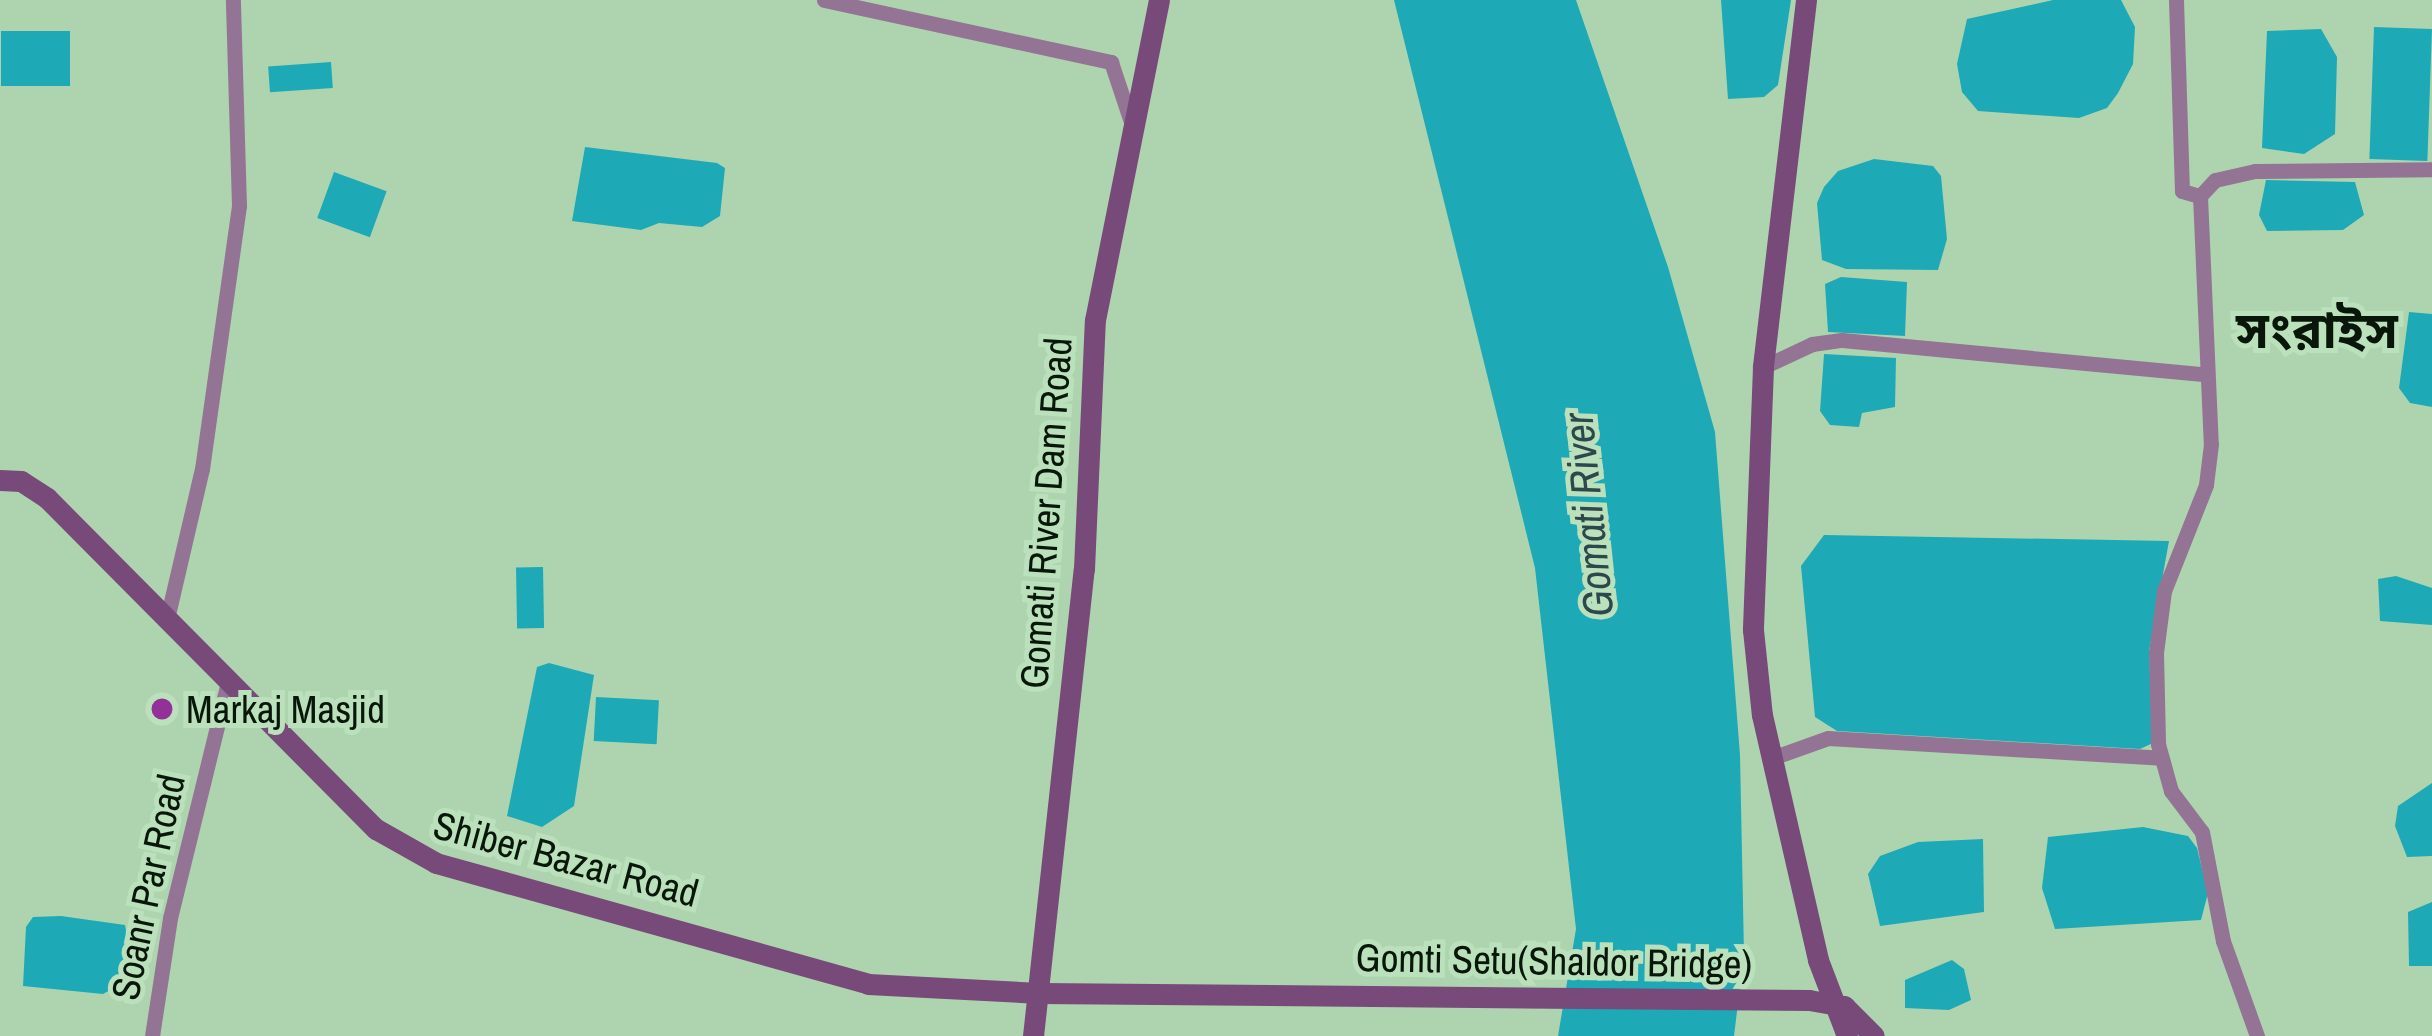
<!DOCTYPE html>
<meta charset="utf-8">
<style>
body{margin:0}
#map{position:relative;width:2432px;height:1036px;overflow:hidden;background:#aed4af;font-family:"Archivo Narrow","Noto Sans Bengali",sans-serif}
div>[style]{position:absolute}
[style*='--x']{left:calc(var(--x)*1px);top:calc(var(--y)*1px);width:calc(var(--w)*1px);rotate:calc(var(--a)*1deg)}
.water>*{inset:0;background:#1ea9b7;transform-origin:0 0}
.street>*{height:15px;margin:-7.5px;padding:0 7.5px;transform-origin:7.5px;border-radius:7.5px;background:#947494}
.secondary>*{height:21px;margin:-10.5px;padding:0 10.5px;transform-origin:10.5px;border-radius:10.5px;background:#784a7a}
.dots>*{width:33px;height:33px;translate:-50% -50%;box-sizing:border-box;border:6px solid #bbe1bc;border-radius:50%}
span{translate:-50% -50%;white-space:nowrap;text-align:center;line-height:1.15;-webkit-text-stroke:10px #bbe1bc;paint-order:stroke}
.street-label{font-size:39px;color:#09170a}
.poi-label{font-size:39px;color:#09170a}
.left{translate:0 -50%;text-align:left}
.water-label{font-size:42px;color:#2d484b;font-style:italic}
.district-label{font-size:51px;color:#09170a;font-weight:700}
</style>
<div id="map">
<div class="water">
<div style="clip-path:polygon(1394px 0,1576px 0,1668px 267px,1715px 432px,1740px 755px,1744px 954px,1734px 1036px,1558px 1036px,1576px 929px,1535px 568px)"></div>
<div style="clip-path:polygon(1721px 0,1791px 0,1778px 85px,1764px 97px,1728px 99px)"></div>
<div style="clip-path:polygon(2053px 0,2121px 0,2135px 27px,2133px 64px,2118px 93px,2107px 108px,2079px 118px,1978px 111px,1962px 92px,1957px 64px,1967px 19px)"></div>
<div style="left:2374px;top:27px;width:58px;height:132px;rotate:2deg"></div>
<div style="clip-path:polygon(2321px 29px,2337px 57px,2335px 134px,2304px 154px,2262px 148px,2267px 31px)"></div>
<div style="left:1px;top:31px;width:69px;height:55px"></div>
<div style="left:331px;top:62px;width:26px;height:63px;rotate:86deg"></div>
<div style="clip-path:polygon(585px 147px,717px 163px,725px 168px,720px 216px,702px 227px,659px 223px,641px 230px,572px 221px)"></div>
<div style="clip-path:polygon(1874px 159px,1933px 166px,1941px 176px,1947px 239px,1938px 270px,1846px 269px,1822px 260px,1817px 203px,1824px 187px,1838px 171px)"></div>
<div style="left:334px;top:172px;width:56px;height:49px;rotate:20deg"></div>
<div style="clip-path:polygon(2266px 180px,2355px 182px,2364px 215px,2343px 230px,2267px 231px,2259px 215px)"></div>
<div style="clip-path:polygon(1841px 277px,1907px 282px,1905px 336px,1828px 332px,1825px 284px)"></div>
<div style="clip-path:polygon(2409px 312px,2432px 314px,2432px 407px,2410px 403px,2399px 388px)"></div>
<div style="clip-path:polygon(1824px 354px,1896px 358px,1895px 407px,1862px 413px,1859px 427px,1830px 425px,1820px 411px)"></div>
<div style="clip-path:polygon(1824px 535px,2169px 541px,2149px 651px,2153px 743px,2140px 749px,1837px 731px,1815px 717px,1801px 566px)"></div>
<div style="left:543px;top:567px;width:61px;height:27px;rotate:89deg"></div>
<div style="clip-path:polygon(2396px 576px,2432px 588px,2432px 625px,2380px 621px,2378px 579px)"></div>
<div style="clip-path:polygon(549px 663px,594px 675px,574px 806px,542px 827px,507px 816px,537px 667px)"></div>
<div style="left:596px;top:697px;width:63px;height:44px;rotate:3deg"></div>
<div style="clip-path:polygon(2432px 783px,2432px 856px,2407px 857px,2395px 826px,2398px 806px)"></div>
<div style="clip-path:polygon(2143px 827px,2188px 836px,2197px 848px,2208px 893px,2201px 920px,2055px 929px,2042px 888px,2048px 837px)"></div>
<div style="clip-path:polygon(1983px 839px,1984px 912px,1880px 926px,1868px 874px,1880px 856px,1918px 842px)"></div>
<div style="clip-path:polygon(2432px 902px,2432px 966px,2409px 966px,2408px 912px)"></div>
<div style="clip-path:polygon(61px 916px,125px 925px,134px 977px,103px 994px,23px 986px,26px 927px,33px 917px)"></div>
<div style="clip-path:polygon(1952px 960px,1964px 969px,1971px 1000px,1949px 1010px,1905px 1008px,1905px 980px)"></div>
</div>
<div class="street">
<div style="--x:824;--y:0;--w:294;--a:12.2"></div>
<div style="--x:1111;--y:62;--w:60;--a:71.6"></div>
<div style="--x:2176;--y:0;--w:191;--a:88.2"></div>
<div style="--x:2182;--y:191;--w:19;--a:16"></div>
<div style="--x:2200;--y:196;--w:22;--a:-47"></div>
<div style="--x:2215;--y:180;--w:41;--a:-12.7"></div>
<div style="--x:2255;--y:171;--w:177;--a:-0.6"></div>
<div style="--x:2200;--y:196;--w:248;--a:87.5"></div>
<div style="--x:2211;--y:444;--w:41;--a:97"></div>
<div style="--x:2206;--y:485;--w:114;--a:111.6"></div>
<div style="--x:2164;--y:591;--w:63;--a:97.4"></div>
<div style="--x:2156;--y:653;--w:91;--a:88.7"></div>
<div style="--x:2158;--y:744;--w:49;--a:74.5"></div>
<div style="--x:2171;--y:791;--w:51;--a:52.9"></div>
<div style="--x:2202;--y:832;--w:111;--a:79.1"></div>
<div style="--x:2223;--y:941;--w:101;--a:70.3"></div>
<div style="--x:1763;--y:367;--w:54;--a:-25.1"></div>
<div style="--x:1812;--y:344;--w:30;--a:-8"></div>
<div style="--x:1842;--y:340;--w:365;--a:5.4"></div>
<div style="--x:167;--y:619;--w:154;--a:-76.9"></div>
<div style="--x:202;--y:469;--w:266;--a:-82"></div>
<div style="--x:239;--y:206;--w:206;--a:-91.7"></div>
<div style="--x:1772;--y:758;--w:59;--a:-19.7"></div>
<div style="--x:1828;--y:738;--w:334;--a:3.4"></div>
<div style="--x:152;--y:1036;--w:119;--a:-81.3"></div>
<div style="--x:170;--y:918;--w:243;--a:-76.2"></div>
</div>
<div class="secondary">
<div style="--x:1806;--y:0;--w:370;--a:96.7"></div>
<div style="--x:1763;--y:367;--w:263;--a:92.2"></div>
<div style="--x:1753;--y:630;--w:85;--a:84"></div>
<div style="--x:1762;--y:715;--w:251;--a:77.1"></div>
<div style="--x:1818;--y:960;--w:81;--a:69.1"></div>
<div style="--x:0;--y:480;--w:21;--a:3"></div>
<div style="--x:21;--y:481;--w:31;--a:33"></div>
<div style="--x:47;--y:498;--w:467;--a:45.2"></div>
<div style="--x:376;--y:829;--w:69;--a:29.5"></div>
<div style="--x:436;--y:863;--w:449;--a:15.6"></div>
<div style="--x:868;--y:984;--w:171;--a:3"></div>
<div style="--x:1039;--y:993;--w:770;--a:0.52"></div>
<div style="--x:1809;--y:1000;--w:36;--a:10"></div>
<div style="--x:1844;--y:1006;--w:42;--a:45"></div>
<div style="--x:1033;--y:1036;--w:470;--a:-83.8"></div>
<div style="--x:1084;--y:569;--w:249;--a:-87.5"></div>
<div style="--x:1095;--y:320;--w:326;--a:-78.7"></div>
</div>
<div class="dots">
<div style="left:162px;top:709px;background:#933198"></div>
</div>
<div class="street-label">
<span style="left:1046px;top:513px;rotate:-86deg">Gomati River Dam Road</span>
<span style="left:566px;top:859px;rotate:15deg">Shiber Bazar Road</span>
<span style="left:148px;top:887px;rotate:-78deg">Soanr Par Road</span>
<span style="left:1554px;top:961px;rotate:1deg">Gomti Setu(Shaldor Bridge)</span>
</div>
<div class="poi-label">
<span class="left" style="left:186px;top:709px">Markaj Masjid</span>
</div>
<div class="water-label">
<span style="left:1588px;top:515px;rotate:-96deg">Gomati River</span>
</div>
<div class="district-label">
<span style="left:2317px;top:330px">সংরাইস</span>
</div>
</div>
